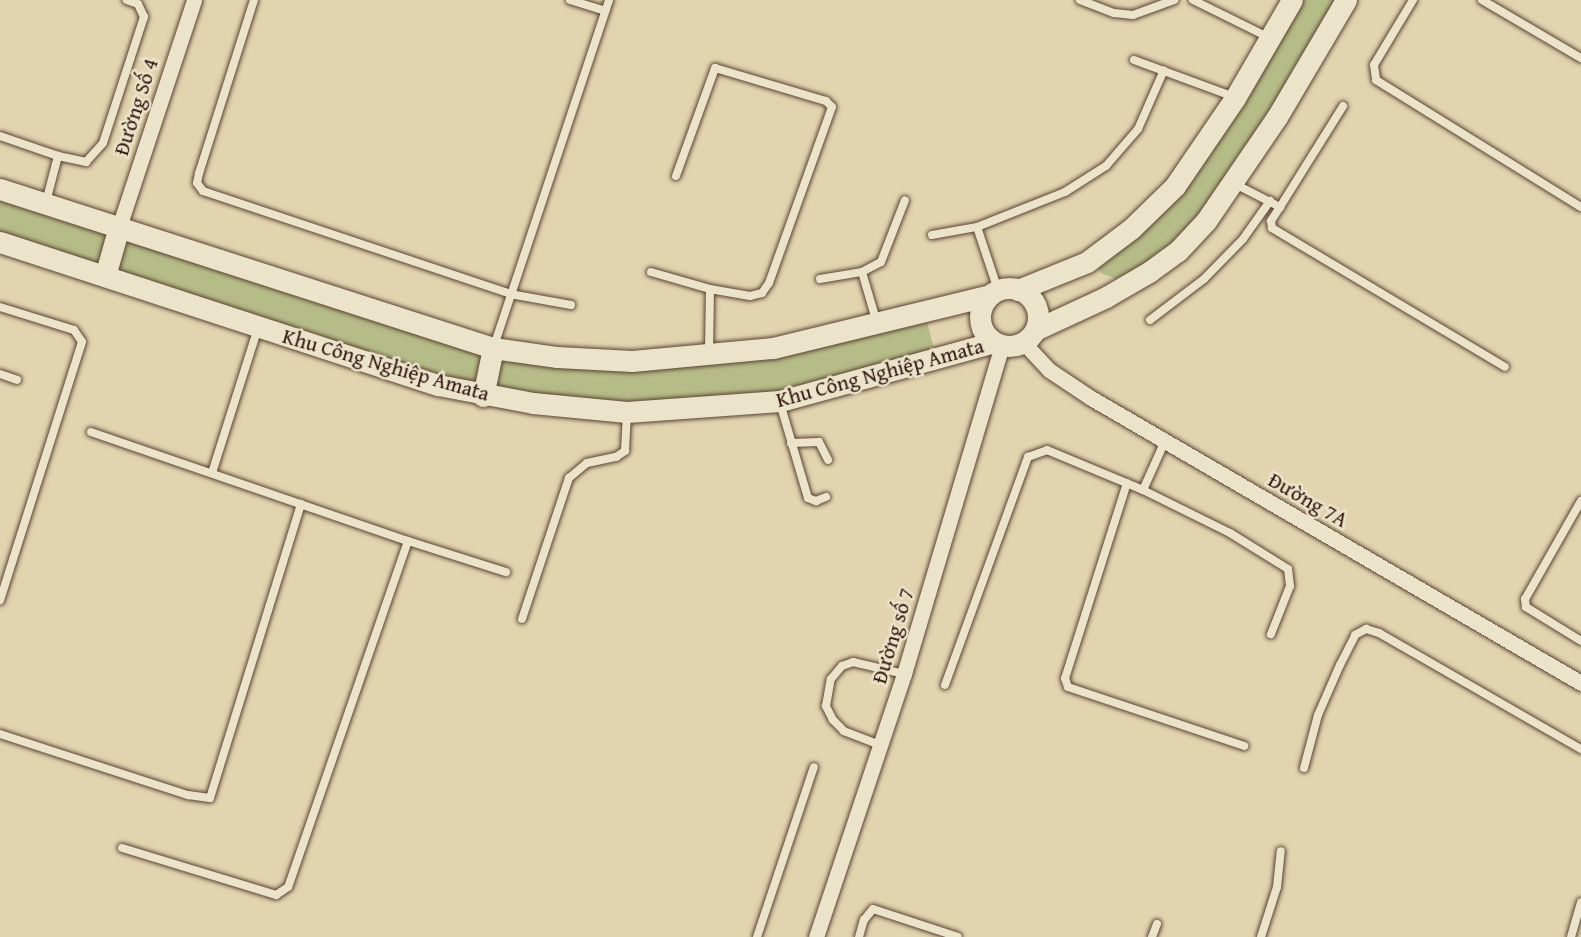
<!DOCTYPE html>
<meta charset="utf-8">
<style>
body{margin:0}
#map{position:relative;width:1581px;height:937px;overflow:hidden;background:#e1d4af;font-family:"Gentium Book Plus",serif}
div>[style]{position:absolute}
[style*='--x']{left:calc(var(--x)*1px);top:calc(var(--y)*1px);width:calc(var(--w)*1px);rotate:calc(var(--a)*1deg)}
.green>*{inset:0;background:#b6bc88;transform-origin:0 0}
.roads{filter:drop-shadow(0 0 2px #5a4332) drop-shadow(0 0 2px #5a4332)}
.lane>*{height:8px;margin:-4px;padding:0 4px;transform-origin:4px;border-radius:4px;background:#ece3cb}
.street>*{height:15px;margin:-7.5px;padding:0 7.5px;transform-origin:7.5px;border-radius:7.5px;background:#ece3cb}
.secondary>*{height:21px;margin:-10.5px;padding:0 10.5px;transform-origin:10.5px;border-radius:10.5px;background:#ece3cb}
.secondary>.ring{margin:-10.5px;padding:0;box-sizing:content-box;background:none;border:21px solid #ece3cb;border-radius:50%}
span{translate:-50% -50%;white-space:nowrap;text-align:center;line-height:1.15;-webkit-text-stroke:5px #ece3cb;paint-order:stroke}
.street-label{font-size:21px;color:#2d1309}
</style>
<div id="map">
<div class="green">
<div style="clip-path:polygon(1301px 0,1337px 0,1228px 180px,1173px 245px,1120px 280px,1100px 273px,1097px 264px,1137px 235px)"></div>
<div style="left:0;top:197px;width:119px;height:36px;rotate:18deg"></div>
<div style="clip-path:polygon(121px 235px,487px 354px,481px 387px,440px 377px,112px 270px)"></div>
<div style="clip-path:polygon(926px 318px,935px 353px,777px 394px,627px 404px,489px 389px,496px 356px,635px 369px,709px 365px,775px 355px)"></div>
</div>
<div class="roads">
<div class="lane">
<div style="--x:254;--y:0;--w:182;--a:107.6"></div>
<div style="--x:199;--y:173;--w:10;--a:101"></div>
<div style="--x:197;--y:183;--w:10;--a:53"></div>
<div style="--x:203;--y:191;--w:324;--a:18.5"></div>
<div style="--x:510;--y:294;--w:62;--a:10.2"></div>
<div style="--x:570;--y:0;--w:37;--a:17"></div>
<div style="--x:1080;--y:0;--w:36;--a:21"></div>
<div style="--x:1114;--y:13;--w:19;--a:6"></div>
<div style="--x:1133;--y:15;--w:44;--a:-20.1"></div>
<div style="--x:1193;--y:0;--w:84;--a:26.3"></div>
<div style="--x:1413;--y:0;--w:76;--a:121"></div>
<div style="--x:1374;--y:65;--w:15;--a:82"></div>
<div style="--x:1376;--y:80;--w:241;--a:31.8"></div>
<div style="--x:1482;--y:0;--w:115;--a:30.4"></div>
<div style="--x:1134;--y:60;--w:107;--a:20.3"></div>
<div style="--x:0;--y:136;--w:61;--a:19"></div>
<div style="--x:676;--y:176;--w:115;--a:-70.1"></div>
<div style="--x:715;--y:68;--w:116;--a:16.6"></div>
<div style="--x:826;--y:101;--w:8;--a:45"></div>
<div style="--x:832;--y:107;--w:187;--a:109.7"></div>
<div style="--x:769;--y:283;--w:12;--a:125"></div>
<div style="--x:762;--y:293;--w:12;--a:166"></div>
<div style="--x:750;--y:296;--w:41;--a:-170.1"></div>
<div style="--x:710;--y:289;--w:63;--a:90.9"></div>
<div style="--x:1235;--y:184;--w:51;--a:27.1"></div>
<div style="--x:1280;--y:207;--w:119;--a:-58"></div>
<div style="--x:46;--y:202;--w:48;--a:-75.4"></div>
<div style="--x:58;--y:156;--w:29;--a:12"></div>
<div style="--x:86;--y:162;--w:25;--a:-48"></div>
<div style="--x:103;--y:143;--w:133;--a:-72"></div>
<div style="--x:144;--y:17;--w:14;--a:-115"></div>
<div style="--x:138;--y:4;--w:12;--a:-160"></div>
<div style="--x:1280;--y:207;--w:17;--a:123"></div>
<div style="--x:1271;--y:221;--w:7;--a:82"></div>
<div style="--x:1272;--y:228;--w:271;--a:30.8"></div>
<div style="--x:932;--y:235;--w:46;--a:-10.1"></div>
<div style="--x:651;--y:272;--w:61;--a:16.1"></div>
<div style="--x:862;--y:272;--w:21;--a:-28"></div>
<div style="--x:881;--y:262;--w:66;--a:-68.8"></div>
<div style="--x:820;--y:279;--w:43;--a:-9.5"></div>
<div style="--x:862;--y:272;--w:50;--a:73.7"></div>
<div style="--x:998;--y:290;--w:66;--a:-108.4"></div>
<div style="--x:977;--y:227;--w:95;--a:-21.7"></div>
<div style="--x:1065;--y:192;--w:49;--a:-32.4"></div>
<div style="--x:1106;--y:166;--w:49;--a:-49.1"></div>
<div style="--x:1138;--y:129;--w:64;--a:-66.2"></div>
<div style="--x:0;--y:307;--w:77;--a:17.3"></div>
<div style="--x:74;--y:330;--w:14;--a:56"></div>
<div style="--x:82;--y:342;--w:271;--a:107.6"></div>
<div style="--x:1150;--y:320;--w:68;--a:-37.2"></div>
<div style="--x:1204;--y:279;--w:56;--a:-45.7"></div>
<div style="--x:1243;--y:239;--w:47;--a:-54.6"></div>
<div style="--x:494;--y:346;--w:365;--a:-71.6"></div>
<div style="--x:0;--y:374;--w:18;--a:19"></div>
<div style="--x:780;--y:403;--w:99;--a:73.6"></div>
<div style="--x:808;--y:498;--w:9;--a:21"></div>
<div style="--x:816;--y:501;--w:11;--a:-22"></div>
<div style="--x:91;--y:432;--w:335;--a:19"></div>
<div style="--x:408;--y:541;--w:366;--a:109.1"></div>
<div style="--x:288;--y:887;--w:14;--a:146"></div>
<div style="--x:276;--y:895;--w:161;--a:-163"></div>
<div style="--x:791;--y:443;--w:28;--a:-2"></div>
<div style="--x:819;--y:442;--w:20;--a:63"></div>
<div style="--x:212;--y:473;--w:152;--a:-72.4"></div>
<div style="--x:1127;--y:483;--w:205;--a:107.6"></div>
<div style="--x:1065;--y:678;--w:9;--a:72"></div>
<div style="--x:1068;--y:687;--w:186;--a:18.5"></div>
<div style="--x:1143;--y:490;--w:97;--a:26.3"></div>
<div style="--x:1230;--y:533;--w:68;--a:31.8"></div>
<div style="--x:1288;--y:569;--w:17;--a:83"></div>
<div style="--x:1290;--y:586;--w:52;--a:111.6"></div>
<div style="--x:1581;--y:501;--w:113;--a:119.7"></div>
<div style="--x:1525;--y:599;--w:8;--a:83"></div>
<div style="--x:1526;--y:607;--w:65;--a:31.7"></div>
<div style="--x:408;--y:541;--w:103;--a:17.6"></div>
<div style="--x:522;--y:619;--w:149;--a:-71.6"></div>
<div style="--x:569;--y:478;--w:23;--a:-40"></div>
<div style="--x:587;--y:463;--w:30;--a:-12"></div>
<div style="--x:616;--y:457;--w:11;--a:-34"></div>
<div style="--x:625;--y:451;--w:38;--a:-87"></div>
<div style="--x:945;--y:685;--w:243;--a:-70"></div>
<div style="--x:1028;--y:457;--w:20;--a:-20"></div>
<div style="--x:1047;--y:450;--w:104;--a:22.6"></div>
<div style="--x:1143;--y:490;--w:54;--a:-65.8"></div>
<div style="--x:0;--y:734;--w:198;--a:18"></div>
<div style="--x:188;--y:795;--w:22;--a:8"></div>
<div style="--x:210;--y:798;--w:308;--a:-72.8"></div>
<div style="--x:880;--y:745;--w:39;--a:-159"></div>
<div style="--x:844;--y:731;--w:16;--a:-135"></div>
<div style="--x:833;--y:720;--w:16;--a:-117"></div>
<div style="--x:826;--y:706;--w:27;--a:-80"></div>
<div style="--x:831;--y:679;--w:17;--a:-50"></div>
<div style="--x:842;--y:666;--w:12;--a:-20"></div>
<div style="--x:853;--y:662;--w:52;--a:13.2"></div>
<div style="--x:1304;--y:768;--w:55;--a:-75.2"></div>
<div style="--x:1318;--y:715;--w:55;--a:-66.3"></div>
<div style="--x:1340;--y:665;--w:34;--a:-63"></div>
<div style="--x:1355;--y:635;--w:13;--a:-29"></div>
<div style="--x:1366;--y:629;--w:14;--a:17"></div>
<div style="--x:1379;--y:633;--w:233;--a:29.9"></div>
<div style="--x:757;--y:937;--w:179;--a:-71.5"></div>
<div style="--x:859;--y:937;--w:18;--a:-74"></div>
<div style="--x:864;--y:920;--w:14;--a:-51"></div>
<div style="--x:873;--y:909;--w:89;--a:18.2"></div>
<div style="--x:1152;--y:937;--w:14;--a:-69"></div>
<div style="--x:1261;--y:937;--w:52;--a:-72.3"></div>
<div style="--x:1277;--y:887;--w:36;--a:-84"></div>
<div style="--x:1571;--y:937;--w:36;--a:-74"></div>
</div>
<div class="street">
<div style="--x:119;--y:227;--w:239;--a:-71.7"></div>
<div style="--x:1023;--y:342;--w:38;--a:47"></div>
<div style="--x:1049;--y:370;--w:50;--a:33.7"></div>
<div style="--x:1091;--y:398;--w:567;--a:30.18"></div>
<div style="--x:816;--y:937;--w:277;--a:-71.5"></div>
<div style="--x:904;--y:674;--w:342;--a:-73.4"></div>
</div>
<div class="secondary">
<div style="--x:0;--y:189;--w:518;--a:17.88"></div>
<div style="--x:493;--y:348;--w:65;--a:8"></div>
<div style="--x:557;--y:357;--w:75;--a:3.1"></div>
<div style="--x:632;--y:361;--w:142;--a:-5.3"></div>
<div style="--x:773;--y:348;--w:223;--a:-13.7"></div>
<div style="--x:0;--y:242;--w:461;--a:18.1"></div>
<div style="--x:438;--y:385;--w:97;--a:10.7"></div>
<div style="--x:533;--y:403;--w:94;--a:5.5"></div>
<div style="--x:627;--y:412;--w:153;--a:-4.1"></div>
<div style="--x:780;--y:401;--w:222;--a:-15.4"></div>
<div style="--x:105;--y:276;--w:51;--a:-74.1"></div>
<div class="ring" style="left:980px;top:288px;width:37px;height:37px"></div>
<div style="--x:1018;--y:290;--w:74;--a:-22.1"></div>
<div style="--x:1087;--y:262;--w:55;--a:-36.9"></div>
<div style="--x:1131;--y:229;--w:62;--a:-44.3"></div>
<div style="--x:1175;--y:186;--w:107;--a:-55.7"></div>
<div style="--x:1235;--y:98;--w:113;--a:-59.8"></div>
<div style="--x:1035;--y:330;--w:78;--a:-24.9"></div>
<div style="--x:1106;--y:297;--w:50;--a:-30.2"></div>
<div style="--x:1149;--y:272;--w:36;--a:-36"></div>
<div style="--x:1178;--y:251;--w:41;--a:-47"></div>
<div style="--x:1206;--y:221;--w:126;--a:-55.7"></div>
<div style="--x:1277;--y:117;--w:136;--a:-59.5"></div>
<div style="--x:483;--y:396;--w:49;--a:-78.2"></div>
</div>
</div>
<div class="street-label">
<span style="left:136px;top:107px;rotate:-72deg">Đường Số 4</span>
<span style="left:386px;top:365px;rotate:16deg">Khu Công Nghiệp Amata</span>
<span style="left:880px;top:373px;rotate:-15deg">Khu Công Nghiệp Amata</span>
<span style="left:1308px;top:500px;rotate:30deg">Đường 7A</span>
<span style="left:893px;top:636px;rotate:-73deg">Đường số 7</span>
</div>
</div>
